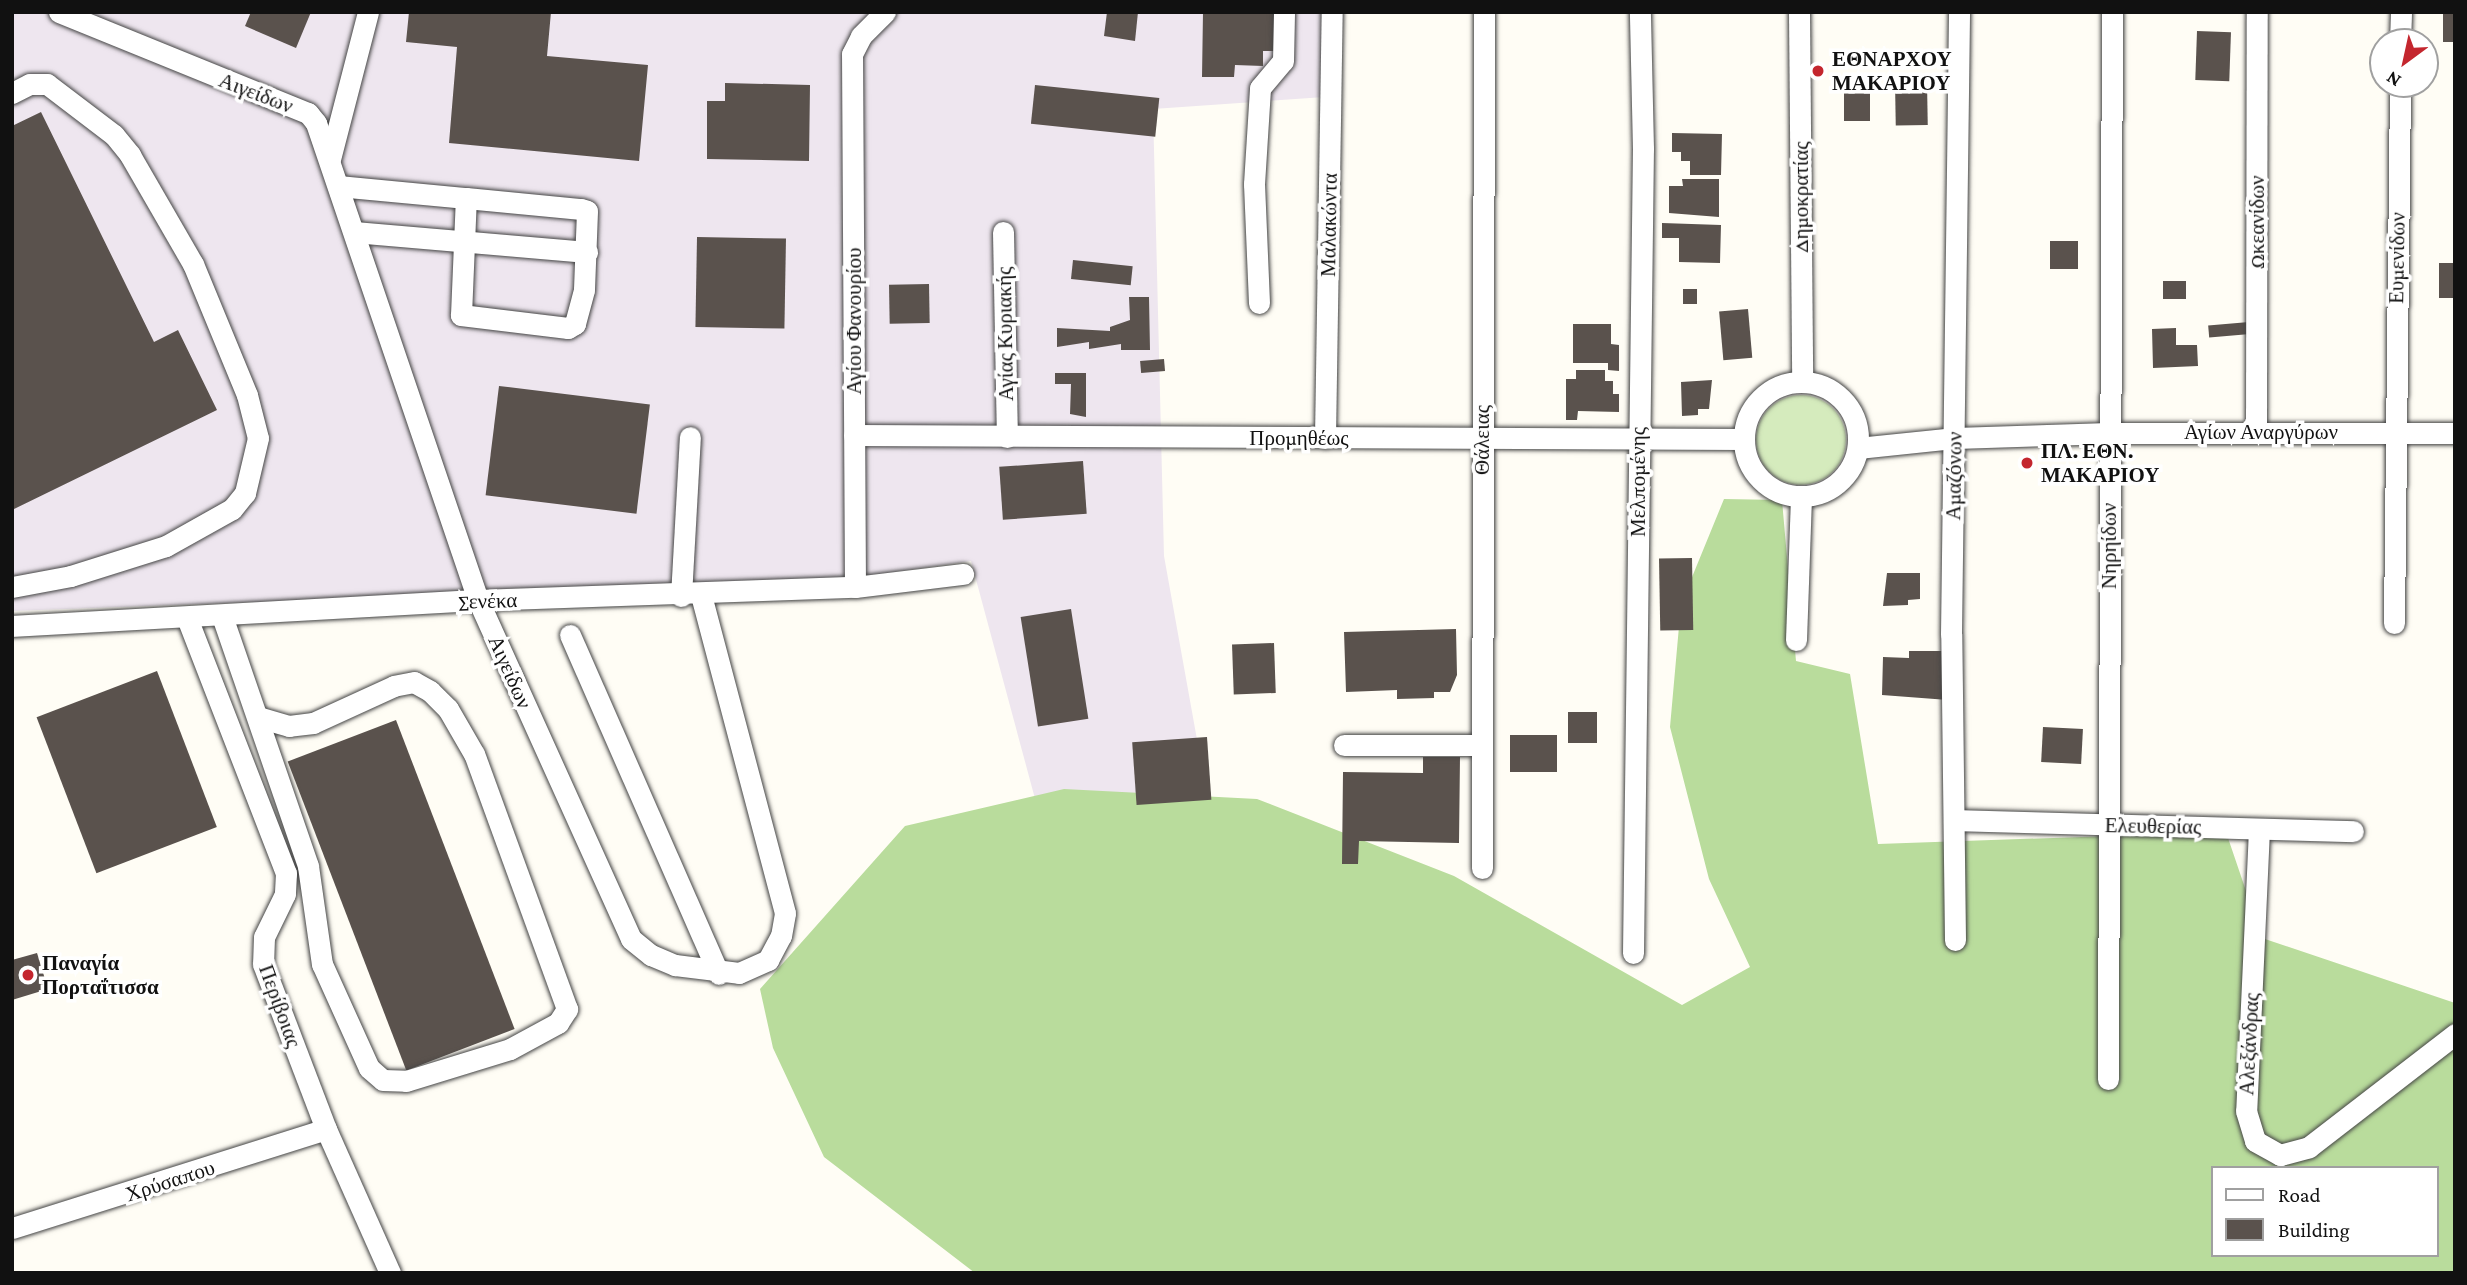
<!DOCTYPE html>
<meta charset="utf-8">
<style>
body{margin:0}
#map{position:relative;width:2467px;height:1285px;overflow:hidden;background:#fffdf5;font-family:"Crimson Pro",serif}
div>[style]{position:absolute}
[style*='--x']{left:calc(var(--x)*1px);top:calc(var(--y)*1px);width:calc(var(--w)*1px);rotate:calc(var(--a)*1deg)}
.industrial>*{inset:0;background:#eee6ef}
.green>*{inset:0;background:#d5ebbd}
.round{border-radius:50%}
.forest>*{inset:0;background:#b9dc9c}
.building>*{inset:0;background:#5a524d;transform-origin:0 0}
.roads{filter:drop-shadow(0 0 2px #444) drop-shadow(0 0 2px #444)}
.minor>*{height:21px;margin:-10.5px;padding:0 10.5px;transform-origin:10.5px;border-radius:10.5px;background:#fff}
.minor>.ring{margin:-10.5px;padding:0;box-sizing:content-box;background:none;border:21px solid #fff;border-radius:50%}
.dots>*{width:19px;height:19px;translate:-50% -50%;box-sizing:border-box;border:4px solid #fff;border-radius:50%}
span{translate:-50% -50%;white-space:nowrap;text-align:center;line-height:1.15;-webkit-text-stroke:7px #fff;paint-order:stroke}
.poi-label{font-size:21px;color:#111;font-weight:700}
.left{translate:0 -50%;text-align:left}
.street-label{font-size:21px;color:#111}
.frame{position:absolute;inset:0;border:14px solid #111;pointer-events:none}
.legend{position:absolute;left:2211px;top:1166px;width:228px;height:91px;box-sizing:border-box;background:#fff;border:2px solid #a0a0a0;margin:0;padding:9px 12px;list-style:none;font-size:21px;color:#111}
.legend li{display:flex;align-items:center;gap:14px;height:35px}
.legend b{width:35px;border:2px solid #a0a0a0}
.north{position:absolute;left:2369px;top:28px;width:70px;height:70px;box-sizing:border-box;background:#fff;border:2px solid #a0a0a0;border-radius:50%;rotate:213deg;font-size:19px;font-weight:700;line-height:28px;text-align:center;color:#111}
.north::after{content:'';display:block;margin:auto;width:24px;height:32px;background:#c4262e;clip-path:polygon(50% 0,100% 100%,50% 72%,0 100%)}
</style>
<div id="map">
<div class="industrial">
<div style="clip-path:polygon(12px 12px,1340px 12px,1339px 96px,1153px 109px,1164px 556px,1212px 823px,1041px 821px,971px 561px,831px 581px,12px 611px)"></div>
</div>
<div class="green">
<div class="round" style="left:1756px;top:395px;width:90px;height:90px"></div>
</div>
<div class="forest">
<div style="clip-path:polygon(evenodd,1724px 499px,1782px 500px,1796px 661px,1850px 674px,1878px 844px,2226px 832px,2262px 938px,2455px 1003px,2455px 1273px,975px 1273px,824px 1157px,773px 1048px,760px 989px,905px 826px,1064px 789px,1257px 799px,1454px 876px,1682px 1005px,1750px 967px,1709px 879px,1670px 727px,1681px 604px,1724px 499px,2213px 1168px,2437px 1168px,2437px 1255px,2213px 1255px,2213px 1168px)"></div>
</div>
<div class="building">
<div style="clip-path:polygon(251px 12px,311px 12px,296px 48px,245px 26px)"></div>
<div style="clip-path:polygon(409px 12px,551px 12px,547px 56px,648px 65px,639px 161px,449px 143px,457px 47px,406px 42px)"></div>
<div style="clip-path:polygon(1107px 12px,1138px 12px,1135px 41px,1104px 36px)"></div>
<div style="clip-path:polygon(1203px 12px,1278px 12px,1278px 51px,1263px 51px,1263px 66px,1235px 65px,1234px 77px,1202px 77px)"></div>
<div style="left:2443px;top:12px;width:12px;height:30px"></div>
<div style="left:2197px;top:31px;width:34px;height:49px;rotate:2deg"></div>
<div style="left:1927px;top:82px;width:43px;height:32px;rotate:89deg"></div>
<div style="clip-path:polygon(725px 83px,810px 85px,809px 161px,707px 159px,707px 101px,725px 101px)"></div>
<div style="left:1035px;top:85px;width:125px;height:39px;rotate:6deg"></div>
<div style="left:1844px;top:86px;width:26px;height:35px"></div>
<div style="clip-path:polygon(41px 112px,154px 342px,178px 330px,217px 410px,12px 510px,12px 126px)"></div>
<div style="clip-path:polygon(1672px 133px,1722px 134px,1721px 175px,1690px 175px,1690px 161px,1681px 161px,1681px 152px,1672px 152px)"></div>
<div style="clip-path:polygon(1682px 179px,1719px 179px,1719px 217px,1669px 213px,1669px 186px,1683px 186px)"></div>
<div style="clip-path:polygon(1662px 223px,1721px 225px,1720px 263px,1679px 262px,1679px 238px,1662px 238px)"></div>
<div style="left:697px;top:237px;width:89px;height:90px;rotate:1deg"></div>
<div style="left:2050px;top:241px;width:28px;height:28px"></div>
<div style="left:1073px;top:260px;width:60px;height:19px;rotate:6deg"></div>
<div style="left:2439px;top:263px;width:16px;height:35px"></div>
<div style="left:2163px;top:281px;width:23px;height:18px"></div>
<div style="left:929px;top:284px;width:39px;height:40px;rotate:89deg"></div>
<div style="left:1683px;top:289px;width:14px;height:15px"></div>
<div style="clip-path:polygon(1129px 297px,1149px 297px,1150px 350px,1121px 350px,1121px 344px,1089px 349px,1089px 342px,1057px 347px,1057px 328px,1110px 331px,1110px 327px,1130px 320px)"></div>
<div style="left:1748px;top:309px;width:49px;height:29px;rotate:85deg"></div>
<div style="left:2249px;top:322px;width:12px;height:41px;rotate:85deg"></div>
<div style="clip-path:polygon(1573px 324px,1611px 324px,1611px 344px,1619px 345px,1619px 371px,1608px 370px,1608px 363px,1573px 363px)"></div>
<div style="clip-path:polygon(2176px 328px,2176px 345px,2197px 345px,2198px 366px,2153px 368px,2152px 329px)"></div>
<div style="left:1164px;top:359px;width:12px;height:24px;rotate:85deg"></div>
<div style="clip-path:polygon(1576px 370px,1605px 370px,1605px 381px,1613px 381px,1613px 394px,1619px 394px,1619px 412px,1578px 411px,1577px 420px,1566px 420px,1566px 379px,1576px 379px)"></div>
<div style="clip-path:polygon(1055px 373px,1086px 373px,1086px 417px,1070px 414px,1071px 384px,1055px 384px)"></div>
<div style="clip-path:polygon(1712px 380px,1709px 409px,1698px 409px,1698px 415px,1682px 416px,1681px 382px)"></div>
<div style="left:499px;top:386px;width:152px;height:110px;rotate:7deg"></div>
<div style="left:1083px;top:461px;width:53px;height:84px;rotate:86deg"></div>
<div style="left:1692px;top:558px;width:72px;height:33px;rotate:89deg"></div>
<div style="clip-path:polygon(1887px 573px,1920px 573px,1920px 599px,1908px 600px,1908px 605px,1883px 606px)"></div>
<div style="left:1071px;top:609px;width:111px;height:51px;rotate:81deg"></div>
<div style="clip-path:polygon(1456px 629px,1457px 675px,1450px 692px,1434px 692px,1434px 698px,1397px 699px,1397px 690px,1346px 692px,1344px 632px)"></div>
<div style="left:1274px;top:643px;width:50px;height:42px;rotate:88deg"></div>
<div style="clip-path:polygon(1909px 651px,1949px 651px,1948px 700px,1882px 695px,1883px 657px,1909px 658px)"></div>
<div style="left:157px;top:671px;width:167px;height:129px;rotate:69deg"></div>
<div style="left:1568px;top:712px;width:29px;height:31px"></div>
<div style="left:396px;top:720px;width:331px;height:116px;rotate:69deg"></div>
<div style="left:2043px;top:727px;width:40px;height:35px;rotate:3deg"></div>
<div style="left:1510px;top:735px;width:47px;height:37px"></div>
<div style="left:1207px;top:737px;width:63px;height:75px;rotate:86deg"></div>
<div style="clip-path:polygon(1423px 757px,1460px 757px,1459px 843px,1359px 841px,1358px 864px,1342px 864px,1343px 772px,1423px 773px)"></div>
<div style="clip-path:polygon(37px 953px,48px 989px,12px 1000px,12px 960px)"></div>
</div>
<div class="roads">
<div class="minor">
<div style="--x:59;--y:12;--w:269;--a:22.1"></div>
<div style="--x:308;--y:113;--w:13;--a:51"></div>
<div style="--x:316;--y:123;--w:504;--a:71.24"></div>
<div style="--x:478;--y:600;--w:372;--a:65.7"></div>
<div style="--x:631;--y:939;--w:26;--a:39"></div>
<div style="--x:651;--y:955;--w:26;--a:23"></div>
<div style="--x:675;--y:965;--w:64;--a:7.1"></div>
<div style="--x:739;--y:973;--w:32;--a:-24"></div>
<div style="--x:768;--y:960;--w:27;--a:-62"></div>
<div style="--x:781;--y:936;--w:23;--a:-80"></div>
<div style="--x:785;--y:913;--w:330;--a:-104.8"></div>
<div style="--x:1799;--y:12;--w:370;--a:89.5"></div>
<div style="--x:2400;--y:42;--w:30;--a:-88"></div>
<div style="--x:12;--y:93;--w:20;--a:-27"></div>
<div style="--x:30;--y:84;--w:17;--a:0"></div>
<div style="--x:47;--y:84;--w:84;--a:37.3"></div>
<div style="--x:114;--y:135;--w:26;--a:51"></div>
<div style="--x:130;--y:155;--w:126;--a:60"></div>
<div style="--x:193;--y:264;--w:142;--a:67.6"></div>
<div style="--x:247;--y:395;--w:44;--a:75.7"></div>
<div style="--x:258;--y:438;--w:57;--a:103.3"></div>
<div style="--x:245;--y:493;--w:21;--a:129"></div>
<div style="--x:232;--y:509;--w:76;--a:150.7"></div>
<div style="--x:166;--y:546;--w:100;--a:162.5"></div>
<div style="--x:71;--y:576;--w:60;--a:169.4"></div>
<div style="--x:330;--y:159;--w:152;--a:-75.5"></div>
<div style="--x:338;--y:186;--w:129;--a:5.4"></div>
<div style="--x:466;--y:198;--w:116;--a:5.5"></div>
<div style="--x:581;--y:209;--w:6;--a:18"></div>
<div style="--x:587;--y:211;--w:79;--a:92.2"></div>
<div style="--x:584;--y:290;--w:35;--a:105"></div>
<div style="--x:575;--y:324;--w:8;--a:150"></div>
<div style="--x:568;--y:328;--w:108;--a:-173.1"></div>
<div style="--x:461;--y:315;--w:117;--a:-87.6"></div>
<div style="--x:354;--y:232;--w:234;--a:4.9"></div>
<div style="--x:1003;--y:232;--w:205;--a:88.9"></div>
<div style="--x:1259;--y:303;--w:119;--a:-92.4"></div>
<div style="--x:1254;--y:184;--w:96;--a:-86.4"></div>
<div style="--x:1260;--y:88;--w:35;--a:-50"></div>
<div style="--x:1283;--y:61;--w:49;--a:-88.8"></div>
<div class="ring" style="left:1744px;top:382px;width:93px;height:93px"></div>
<div style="--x:2256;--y:432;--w:420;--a:-89.9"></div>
<div style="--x:854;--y:435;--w:889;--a:0.26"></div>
<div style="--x:1325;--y:438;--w:426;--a:-89.1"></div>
<div style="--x:1858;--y:448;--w:98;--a:-5.9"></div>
<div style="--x:1955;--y:438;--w:154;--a:-1.9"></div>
<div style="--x:2109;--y:433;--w:346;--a:0"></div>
<div style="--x:855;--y:587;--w:533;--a:-90.32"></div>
<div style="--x:852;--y:54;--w:20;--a:-63"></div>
<div style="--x:861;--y:36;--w:34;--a:-45"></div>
<div style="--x:681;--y:596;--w:159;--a:-86.8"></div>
<div style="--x:222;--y:616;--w:264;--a:71"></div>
<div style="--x:308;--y:866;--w:99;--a:81.9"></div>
<div style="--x:322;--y:964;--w:114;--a:65.7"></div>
<div style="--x:369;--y:1068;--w:18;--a:41"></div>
<div style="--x:383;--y:1080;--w:23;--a:2"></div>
<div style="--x:406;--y:1081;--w:109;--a:-17.1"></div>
<div style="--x:510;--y:1049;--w:55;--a:-28.4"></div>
<div style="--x:558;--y:1023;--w:17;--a:-57"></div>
<div style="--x:567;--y:1009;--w:271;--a:-110"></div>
<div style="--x:474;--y:754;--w:52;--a:-120"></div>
<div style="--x:448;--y:709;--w:25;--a:-135"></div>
<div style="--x:430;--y:691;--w:18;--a:-151"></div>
<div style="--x:414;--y:682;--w:20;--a:169"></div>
<div style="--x:394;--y:686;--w:89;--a:155.4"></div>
<div style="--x:313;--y:723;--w:24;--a:173"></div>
<div style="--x:289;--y:726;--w:32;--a:-164"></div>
<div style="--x:187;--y:618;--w:274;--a:68.8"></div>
<div style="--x:286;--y:873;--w:21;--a:93"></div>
<div style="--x:285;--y:894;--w:48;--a:116"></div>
<div style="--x:264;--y:937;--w:27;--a:92"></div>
<div style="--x:263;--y:964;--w:177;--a:69.1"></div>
<div style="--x:326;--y:1129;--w:158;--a:66"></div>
<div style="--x:2394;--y:623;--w:539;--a:-89.36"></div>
<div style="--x:12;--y:626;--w:467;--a:-3.2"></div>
<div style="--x:478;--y:600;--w:377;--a:-2"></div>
<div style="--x:855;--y:587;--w:109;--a:-6.9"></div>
<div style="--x:570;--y:635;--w:370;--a:66.3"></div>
<div style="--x:1796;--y:640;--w:144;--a:-88"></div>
<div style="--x:1344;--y:745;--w:138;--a:0"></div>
<div style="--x:1954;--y:820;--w:399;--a:1.6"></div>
<div style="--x:2259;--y:829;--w:282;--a:92.6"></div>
<div style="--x:2246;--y:1111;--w:31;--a:73"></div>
<div style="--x:2255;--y:1141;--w:29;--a:29"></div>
<div style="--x:2280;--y:1155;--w:30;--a:-15"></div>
<div style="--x:2309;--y:1147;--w:185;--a:-37.7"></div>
<div style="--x:1482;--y:868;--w:856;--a:-89.87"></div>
<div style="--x:1955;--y:940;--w:306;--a:-90.7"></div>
<div style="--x:1951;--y:634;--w:622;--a:-89.26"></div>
<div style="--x:1633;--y:953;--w:804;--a:-89.29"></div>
<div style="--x:1643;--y:149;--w:137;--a:-91.3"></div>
<div style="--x:2108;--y:1079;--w:1067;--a:-89.79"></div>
<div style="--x:12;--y:1228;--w:329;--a:-17.5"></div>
</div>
</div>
<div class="dots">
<div style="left:1818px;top:71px;background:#c4262e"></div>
<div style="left:2027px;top:463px;background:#c4262e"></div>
<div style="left:28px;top:975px;background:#c4262e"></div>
</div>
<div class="poi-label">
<span class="left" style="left:1832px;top:71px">ΕΘΝΑΡΧΟΥ<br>ΜΑΚΑΡΙΟΥ</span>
<span class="left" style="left:2041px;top:463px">ΠΛ. ΕΘΝ.<br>ΜΑΚΑΡΙΟΥ</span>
<span class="left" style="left:42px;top:975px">Παναγία<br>Πορταΐτισσα</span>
</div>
<div class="street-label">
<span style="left:256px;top:93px;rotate:21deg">Αιγείδων</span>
<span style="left:1801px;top:197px;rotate:-90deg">Δημοκρατίας</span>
<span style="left:2257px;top:222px;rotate:-90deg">Ωκεανίδων</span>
<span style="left:1329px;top:225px;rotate:-89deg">Μαλακώντα</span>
<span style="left:2397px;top:258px;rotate:-89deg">Ευμενίδων</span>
<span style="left:854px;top:321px;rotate:-90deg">Αγίου Φανουρίου</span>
<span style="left:1005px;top:334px;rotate:-91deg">Αγίας Κυριακής</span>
<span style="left:2261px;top:432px">Αγίων Αναργύρων</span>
<span style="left:1299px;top:438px">Προμηθέως</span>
<span style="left:1482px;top:440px;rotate:-90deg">Θάλειας</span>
<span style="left:1954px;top:476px;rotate:-89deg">Αμαζόνων</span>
<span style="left:1638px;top:482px;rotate:-90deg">Μελπομένης</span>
<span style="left:2109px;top:546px;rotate:-90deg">Νηρηίδων</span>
<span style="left:488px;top:601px;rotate:-2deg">Σενέκα</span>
<span style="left:510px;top:672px;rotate:66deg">Αιγείδων</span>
<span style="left:2153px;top:826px;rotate:1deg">Ελευθερίας</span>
<span style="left:280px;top:1006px;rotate:70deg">Περίβοιας</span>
<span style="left:2249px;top:1044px;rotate:-87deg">Αλεξάνδρας</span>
<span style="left:170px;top:1181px;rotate:-18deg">Χρύσαπου</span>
</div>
<div class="frame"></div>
<ul class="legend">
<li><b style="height:9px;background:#fff"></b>Road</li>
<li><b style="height:19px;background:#5a524d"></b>Building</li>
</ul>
<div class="north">N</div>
</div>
